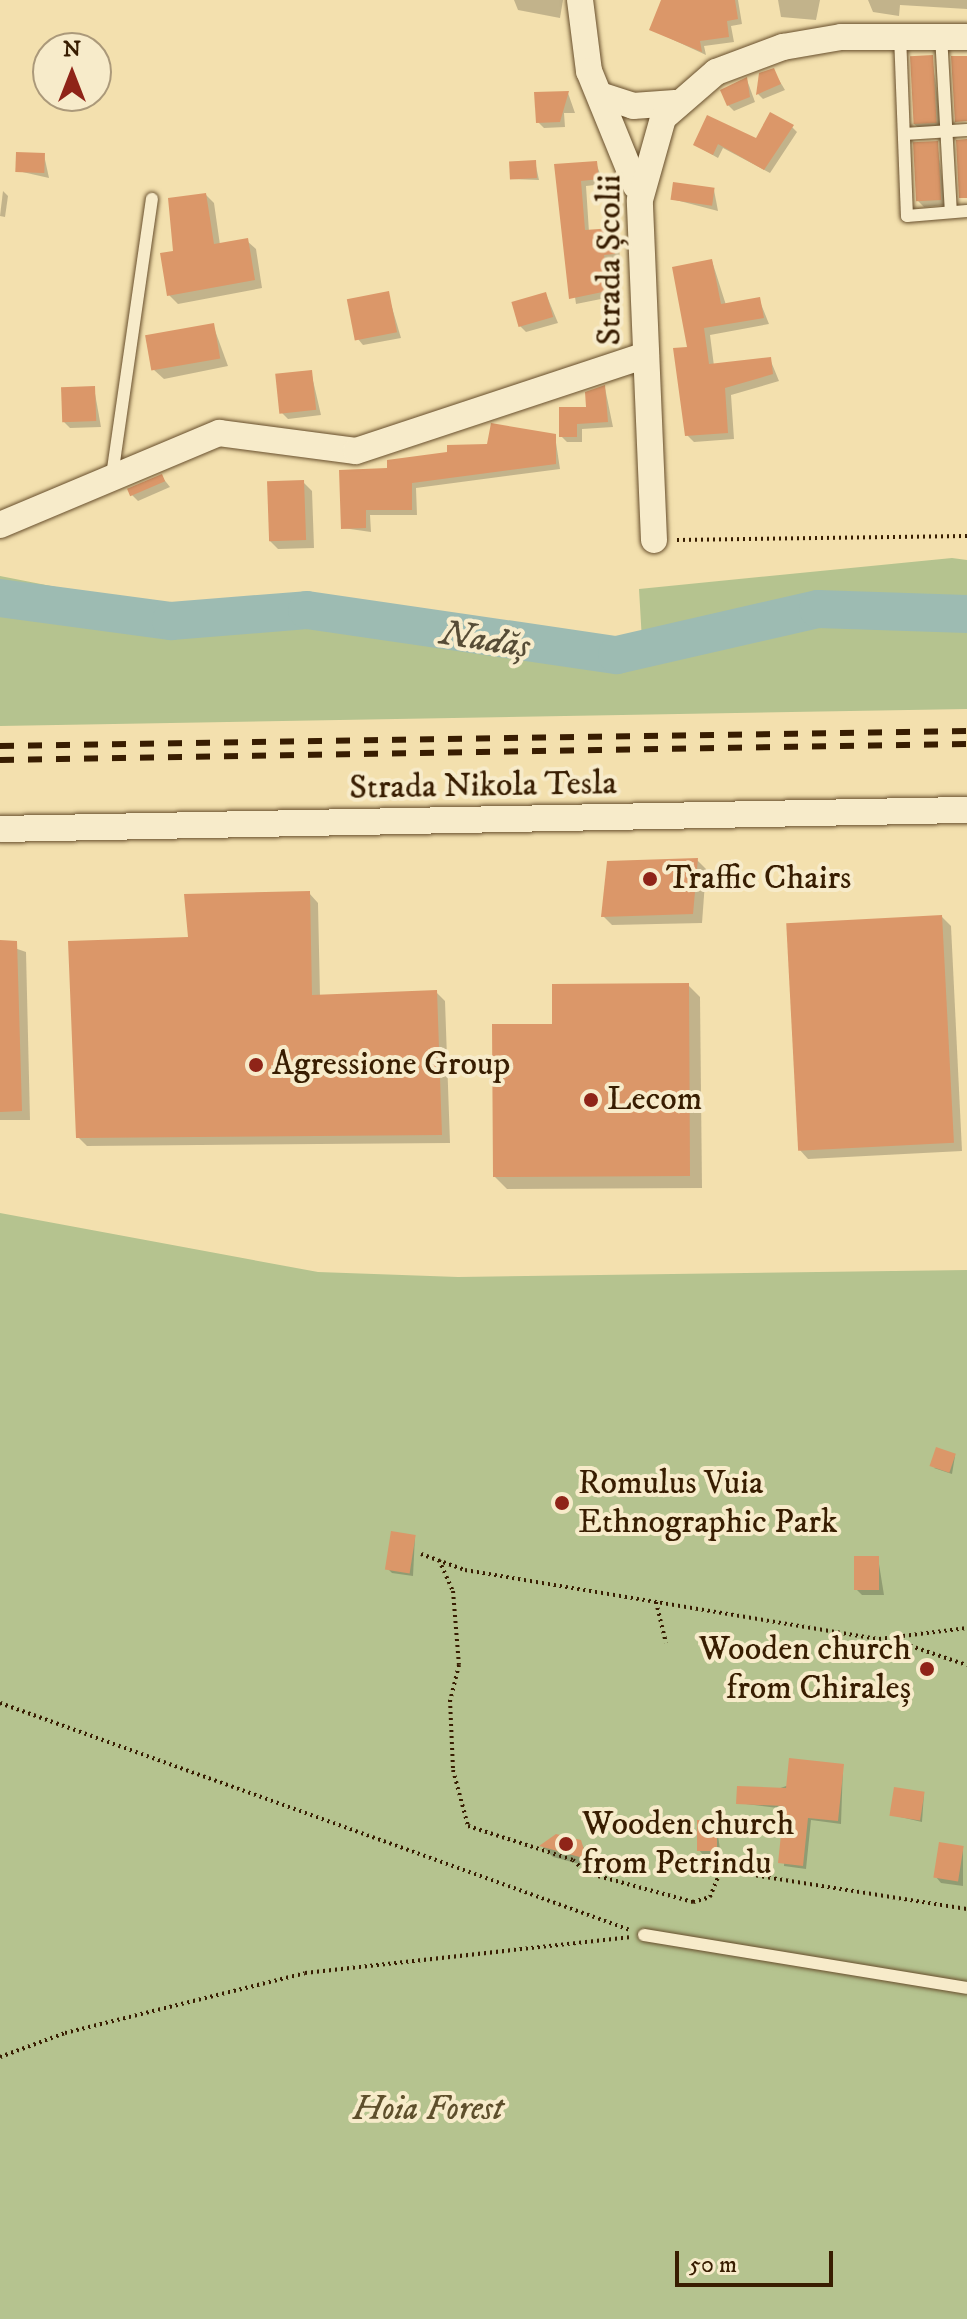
<!DOCTYPE html>
<meta charset="utf-8">
<style>
body{margin:0}
#map{position:relative;width:967px;height:2319px;overflow:hidden;background:#f3e0ae;font-family:"IM FELL DW Pica",serif}
div>[style]{position:absolute}
[style*='--x']{left:calc(var(--x)*1px);top:calc(var(--y)*1px);width:calc(var(--w)*1px);rotate:calc(var(--a)*1deg)}
.green>*{inset:0;background:#b5c38f}
.shadow>*{inset:0;background:#0003}
.river>*{height:38px;margin:-19px;padding:0 19px;transform-origin:19px;border-radius:19px;background:#9dbbb2}
.building>*{inset:0;background:#db9769;transform-origin:0 0}
.path>*{height:4px;margin-top:-2px;transform-origin:0;background:repeating-linear-gradient(90deg,#381d01 0 2px,transparent 0 6px)}
.roads{filter:drop-shadow(0 0 2px #674e2c) drop-shadow(0 0 2px #674e2c)}
.service>*{height:12px;margin:-6px;padding:0 6px;transform-origin:6px;border-radius:6px;background:#f7ebca}
.minor>*{height:26px;margin:-13px;padding:0 13px;transform-origin:13px;border-radius:13px;background:#f7ebca}
.rail>*{height:6px;margin-top:-3px;transform-origin:0;background:repeating-linear-gradient(90deg,#381d01 0 14px,transparent 0 28px)}
.dots>*{width:22px;height:22px;translate:-50% -50%;box-sizing:border-box;border:4px solid #f7ebca;border-radius:50%}
span{translate:-50% -50%;white-space:nowrap;text-align:center;line-height:1.15;-webkit-text-stroke:8px #f7ebca;paint-order:stroke}
.street-label{font-size:34px;color:#381d01}
.poi-label{font-size:34px;color:#381d01}
.left{translate:0 -50%;text-align:left}
.right{translate:-100% -50%;text-align:right}
.park-label{font-size:34px;color:#5e4f2c;font-style:italic}
.water-label{font-size:36px;color:#564c36;font-style:italic}
.north{position:absolute;left:32px;top:32px;width:80px;height:80px;box-sizing:border-box;background:#f7ebca;border:2px solid #ab997a;border-radius:50%;rotate:0deg;font-size:22px;font-weight:700;line-height:32px;text-align:center;color:#381d01}
.north::after{content:'';display:block;margin:auto;width:28px;height:36px;background:#8f2418;clip-path:polygon(50% 0,100% 100%,50% 72%,0 100%)}
.scale{position:absolute;left:675px;top:2251px;width:158px;height:36px;box-sizing:border-box;border:4px solid #381d01;border-top:0;padding-left:10px;font-size:24px;line-height:28px;white-space:nowrap;color:#381d01;-webkit-text-stroke:6px #f7ebca;paint-order:stroke}
</style>
<div id="map">
<div class="green">
<div style="clip-path:polygon(952px 558px,967px 560px,967px 709px,0 726px,0 576px,163px 608px,353px 603px,596px 643px,642px 641px,639px 589px)"></div>
<div style="clip-path:polygon(0 1213px,318px 1272px,458px 1277px,967px 1270px,967px 2319px,0 2319px)"></div>
</div>
<div class="shadow">
<div style="clip-path:polygon(514px 0,563px 0,560px 18px,518px 10px)"></div>
<div style="clip-path:polygon(663px 0,738px 0,742px 24px,731px 26px,734px 42px,704px 46px,706px 55px,652px 30px)"></div>
<div style="clip-path:polygon(778px 0,820px 0,816px 20px,781px 17px)"></div>
<div style="clip-path:polygon(868px 0,967px 0,967px 9px,900px 5px,899px 16px,873px 12px)"></div>
<div style="clip-path:polygon(932px 57px,942px 128px,920px 129px,914px 124px)"></div>
<div style="clip-path:polygon(773px 70px,785px 90px,763px 99px,758px 94px)"></div>
<div style="clip-path:polygon(747px 80px,755px 102px,734px 111px,728px 105px)"></div>
<div style="clip-path:polygon(568px 93px,575px 113px,564px 113px,565px 127px,544px 128px,538px 122px)"></div>
<div style="clip-path:polygon(792px 127px,797px 132px,770px 173px,723px 148px,718px 158px,695px 145px,757px 140px)"></div>
<div style="clip-path:polygon(937px 143px,946px 205px,924px 207px,918px 201px)"></div>
<div style="clip-path:polygon(44px 155px,49px 178px,18px 171px)"></div>
<div style="clip-path:polygon(535px 162px,539px 180px,512px 179px)"></div>
<div style="clip-path:polygon(596px 163px,604px 184px,586px 186px,589px 232px,618px 235px,620px 259px,609px 260px,616px 296px,576px 304px,556px 166px)"></div>
<div style="clip-path:polygon(714px 190px,718px 211px,672px 199px)"></div>
<div style="clip-path:polygon(3px 191px,8px 196px,5px 217px,0 216px)"></div>
<div style="clip-path:polygon(206px 195px,214px 203px,220px 245px,247px 241px,256px 249px,262px 288px,178px 304px,169px 295px,176px 253px)"></div>
<div style="clip-path:polygon(712px 261px,726px 305px,759px 299px,769px 324px,710px 335px,714px 366px,770px 359px,779px 381px,731px 395px,734px 439px,694px 442px,687px 435px,689px 348px)"></div>
<div style="clip-path:polygon(388px 294px,401px 338px,363px 345px,358px 339px)"></div>
<div style="clip-path:polygon(546px 294px,558px 323px,526px 332px,520px 326px)"></div>
<div style="clip-path:polygon(213px 325px,228px 366px,164px 379px,154px 370px)"></div>
<div style="clip-path:polygon(311px 372px,321px 415px,288px 419px,282px 413px)"></div>
<div style="clip-path:polygon(94px 388px,101px 427px,70px 428px,64px 422px)"></div>
<div style="clip-path:polygon(605px 388px,613px 427px,582px 429px,582px 442px,567px 442px,561px 436px)"></div>
<div style="clip-path:polygon(555px 436px,560px 469px,416px 488px,417px 515px,370px 515px,371px 532px,343px 528px,389px 470px)"></div>
<div style="clip-path:polygon(162px 477px,170px 487px,138px 501px,132px 495px)"></div>
<div style="clip-path:polygon(303px 482px,312px 491px,314px 548px,278px 549px,269px 540px)"></div>
<div style="clip-path:polygon(697px 860px,706px 869px,702px 923px,612px 925px,603px 916px)"></div>
<div style="clip-path:polygon(309px 893px,318px 903px,320px 997px,436px 992px,445px 1001px,450px 1143px,87px 1146px,78px 1137px,190px 939px)"></div>
<div style="clip-path:polygon(942px 917px,951px 926px,962px 1151px,808px 1159px,799px 1149px)"></div>
<div style="clip-path:polygon(0 943px,26px 952px,30px 1120px,0 1120px)"></div>
<div style="clip-path:polygon(688px 985px,700px 997px,702px 1188px,507px 1189px,495px 1177px,554px 1026px)"></div>
<div style="clip-path:polygon(955px 1456px,952px 1474px,934px 1468px)"></div>
<div style="clip-path:polygon(415px 1536px,413px 1576px,392px 1573px,388px 1569px)"></div>
<div style="clip-path:polygon(878px 1558px,884px 1595px,862px 1595px,856px 1589px)"></div>
<div style="clip-path:polygon(843px 1766px,841px 1824px,811px 1820px,806px 1869px,784px 1866px,786px 1809px,738px 1803px)"></div>
<div style="clip-path:polygon(924px 1793px,922px 1822px,892px 1815px)"></div>
<div style="clip-path:polygon(716px 1822px,721px 1856px,704px 1856px,699px 1850px)"></div>
<div style="clip-path:polygon(580px 1842px,598px 1869px,553px 1857px,542px 1846px)"></div>
<div style="clip-path:polygon(963px 1848px,963px 1886px,941px 1883px,936px 1877px)"></div>
</div>
<div class="river">
<div style="--x:0;--y:598;--w:173;--a:7.7"></div>
<div style="--x:171;--y:621;--w:136;--a:-4.6"></div>
<div style="--x:307;--y:610;--w:313;--a:8.3"></div>
<div style="--x:617;--y:655;--w:206;--a:-12.9"></div>
<div style="--x:818;--y:609;--w:149;--a:1.9"></div>
</div>
<div class="building">
<div style="clip-path:polygon(661px 0,735px 0,738px 19px,727px 21px,729px 37px,700px 41px,702px 52px,649px 30px)"></div>
<div style="left:933px;top:55px;width:68px;height:23px;rotate:87deg"></div>
<div style="clip-path:polygon(951px 56px,967px 56px,967px 121px,955px 122px)"></div>
<div style="clip-path:polygon(774px 68px,781px 84px,756px 95px,759px 73px)"></div>
<div style="clip-path:polygon(747px 77px,750px 97px,727px 106px,720px 90px)"></div>
<div style="clip-path:polygon(569px 91px,560px 122px,536px 123px,534px 92px)"></div>
<div style="clip-path:polygon(770px 112px,794px 125px,764px 170px,718px 144px,713px 155px,693px 145px,707px 115px,756px 138px)"></div>
<div style="clip-path:polygon(967px 139px,967px 198px,959px 198px,956px 140px)"></div>
<div style="left:938px;top:141px;width:59px;height:25px;rotate:87deg"></div>
<div style="left:16px;top:152px;width:29px;height:20px;rotate:2deg"></div>
<div style="left:536px;top:160px;width:18px;height:27px;rotate:87deg"></div>
<div style="clip-path:polygon(597px 161px,599px 179px,581px 181px,585px 230px,613px 228px,615px 254px,604px 255px,612px 290px,569px 299px,554px 164px)"></div>
<div style="left:673px;top:182px;width:42px;height:18px;rotate:8deg"></div>
<div style="clip-path:polygon(206px 193px,214px 244px,248px 238px,255px 280px,167px 296px,160px 253px,173px 251px,168px 198px)"></div>
<div style="clip-path:polygon(712px 259px,721px 304px,760px 297px,764px 318px,704px 328px,709px 364px,771px 357px,773px 374px,725px 388px,728px 433px,685px 436px,673px 348px,687px 347px,672px 267px)"></div>
<div style="left:389px;top:291px;width:42px;height:43px;rotate:79deg"></div>
<div style="left:546px;top:292px;width:26px;height:36px;rotate:74deg"></div>
<div style="left:214px;top:323px;width:36px;height:70px;rotate:80deg"></div>
<div style="left:312px;top:370px;width:40px;height:37px;rotate:84deg"></div>
<div style="clip-path:polygon(605px 385px,608px 422px,577px 424px,577px 437px,559px 437px,559px 407px,586px 407px,585px 392px)"></div>
<div style="left:95px;top:386px;width:35px;height:34px;rotate:88deg"></div>
<div style="clip-path:polygon(491px 423px,556px 434px,556px 464px,412px 483px,412px 510px,366px 510px,366px 528px,341px 529px,339px 470px,387px 468px,387px 460px,447px 452px,447px 445px,487px 444px)"></div>
<div style="left:162px;top:474px;width:8px;height:38px;rotate:67deg"></div>
<div style="left:304px;top:480px;width:60px;height:37px;rotate:88deg"></div>
<div style="clip-path:polygon(698px 858px,693px 914px,601px 917px,607px 861px)"></div>
<div style="clip-path:polygon(310px 891px,312px 995px,437px 990px,442px 1135px,76px 1138px,68px 941px,188px 937px,184px 894px)"></div>
<div style="left:942px;top:915px;width:228px;height:156px;rotate:87deg"></div>
<div style="clip-path:polygon(0 940px,17px 941px,22px 1111px,0 1112px)"></div>
<div style="clip-path:polygon(689px 983px,690px 1176px,493px 1177px,492px 1024px,552px 1024px,552px 984px)"></div>
<div style="left:936px;top:1447px;width:21px;height:20px;rotate:19deg"></div>
<div style="left:391px;top:1531px;width:25px;height:39px;rotate:9deg"></div>
<div style="left:854px;top:1556px;width:25px;height:34px"></div>
<div style="clip-path:polygon(789px 1758px,844px 1764px,838px 1821px,808px 1818px,803px 1866px,778px 1863px,784px 1806px,736px 1804px,737px 1786px,786px 1788px)"></div>
<div style="left:894px;top:1787px;width:31px;height:29px;rotate:9deg"></div>
<div style="left:697px;top:1820px;width:20px;height:31px"></div>
<div style="clip-path:polygon(556px 1834px,581px 1840px,587px 1859px,539px 1846px)"></div>
<div style="left:939px;top:1842px;width:25px;height:36px;rotate:9deg"></div>
</div>
<div class="path">
<div style="--x:677;--y:540;--w:290;--a:-0.8"></div>
<div style="--x:421;--y:1554;--w:47;--a:20"></div>
<div style="--x:465;--y:1570;--w:420;--a:9.5"></div>
<div style="--x:879;--y:1639;--w:89;--a:-7.1"></div>
<div style="--x:439;--y:1560;--w:34;--a:66"></div>
<div style="--x:453;--y:1591;--w:74;--a:85.4"></div>
<div style="--x:459;--y:1665;--w:36;--a:104"></div>
<div style="--x:450;--y:1700;--w:70;--a:87.5"></div>
<div style="--x:453;--y:1770;--w:58;--a:75"></div>
<div style="--x:468;--y:1826;--w:110;--a:17.9"></div>
<div style="--x:573;--y:1860;--w:19;--a:43"></div>
<div style="--x:587;--y:1873;--w:110;--a:15.3"></div>
<div style="--x:693;--y:1902;--w:18;--a:-16"></div>
<div style="--x:710;--y:1897;--w:29;--a:-68"></div>
<div style="--x:721;--y:1870;--w:249;--a:9"></div>
<div style="--x:656;--y:1602;--w:42;--a:76.3"></div>
<div style="--x:893;--y:1640;--w:78;--a:18.7"></div>
<div style="--x:0;--y:1703;--w:670;--a:19.81"></div>
<div style="--x:0;--y:2057;--w:69;--a:-20.3"></div>
<div style="--x:65;--y:2033;--w:247;--a:-14"></div>
<div style="--x:305;--y:1973;--w:326;--a:-6.3"></div>
</div>
<div class="roads">
<div class="service">
<div style="--x:900;--y:35;--w:181;--a:87.8"></div>
<div style="--x:907;--y:216;--w:60;--a:-4.8"></div>
<div style="--x:941;--y:35;--w:177;--a:86.8"></div>
<div style="--x:904;--y:134;--w:63;--a:-3.6"></div>
<div style="--x:112;--y:476;--w:280;--a:-81.8"></div>
<div style="--x:644;--y:1935;--w:327;--a:9.3"></div>
</div>
<div class="minor">
<div style="--x:580;--y:0;--w:72;--a:82.8"></div>
<div style="--x:589;--y:71;--w:124;--a:67.8"></div>
<div style="--x:600;--y:95;--w:35;--a:18"></div>
<div style="--x:633;--y:106;--w:42;--a:-4.1"></div>
<div style="--x:0;--y:525;--w:238;--a:-22.8"></div>
<div style="--x:219;--y:433;--w:138;--a:7.5"></div>
<div style="--x:356;--y:451;--w:305;--a:-18.3"></div>
<div style="--x:654;--y:540;--w:340;--a:-92.4"></div>
<div style="--x:640;--y:200;--w:85;--a:-74.3"></div>
<div style="--x:663;--y:118;--w:70;--a:-41"></div>
<div style="--x:716;--y:72;--w:72;--a:-20.5"></div>
<div style="--x:783;--y:47;--w:59;--a:-9.8"></div>
<div style="--x:841;--y:37;--w:126;--a:0"></div>
<div style="--x:0;--y:829;--w:967;--a:-1.13"></div>
</div>
</div>
<div class="rail">
<div style="--x:0;--y:746;--w:967;--a:-0.89"></div>
<div style="--x:0;--y:760;--w:967;--a:-0.95"></div>
</div>
<div class="dots">
<div style="left:650px;top:879px;background:#8f2418"></div>
<div style="left:256px;top:1065px;background:#8f2418"></div>
<div style="left:591px;top:1100px;background:#8f2418"></div>
<div style="left:562px;top:1503px;background:#8f2418"></div>
<div style="left:927px;top:1669px;background:#8f2418"></div>
<div style="left:566px;top:1844px;background:#8f2418"></div>
</div>
<div class="street-label">
<span style="left:610px;top:260px;rotate:-90deg">Strada Școlii</span>
<span style="left:483px;top:786px;rotate:-1deg">Strada Nikola Tesla</span>
</div>
<div class="poi-label">
<span class="left" style="left:666px;top:879px">Traffic Chairs</span>
<span class="left" style="left:272px;top:1065px">Agressione Group</span>
<span class="left" style="left:607px;top:1100px">Lecom</span>
<span class="left" style="left:578px;top:1503px">Romulus Vuia<br>Ethnographic Park</span>
<span class="right" style="left:911px;top:1669px">Wooden church<br>from Chiraleș</span>
<span class="left" style="left:582px;top:1844px">Wooden church<br>from Petrindu</span>
</div>
<div class="park-label">
<span style="left:428px;top:2110px">Hoia Forest</span>
</div>
<div class="water-label">
<span style="left:485px;top:640px;rotate:9deg">Nadăș</span>
</div>
<div class="north">N</div>
<div class="scale">50 m</div>
</div>
